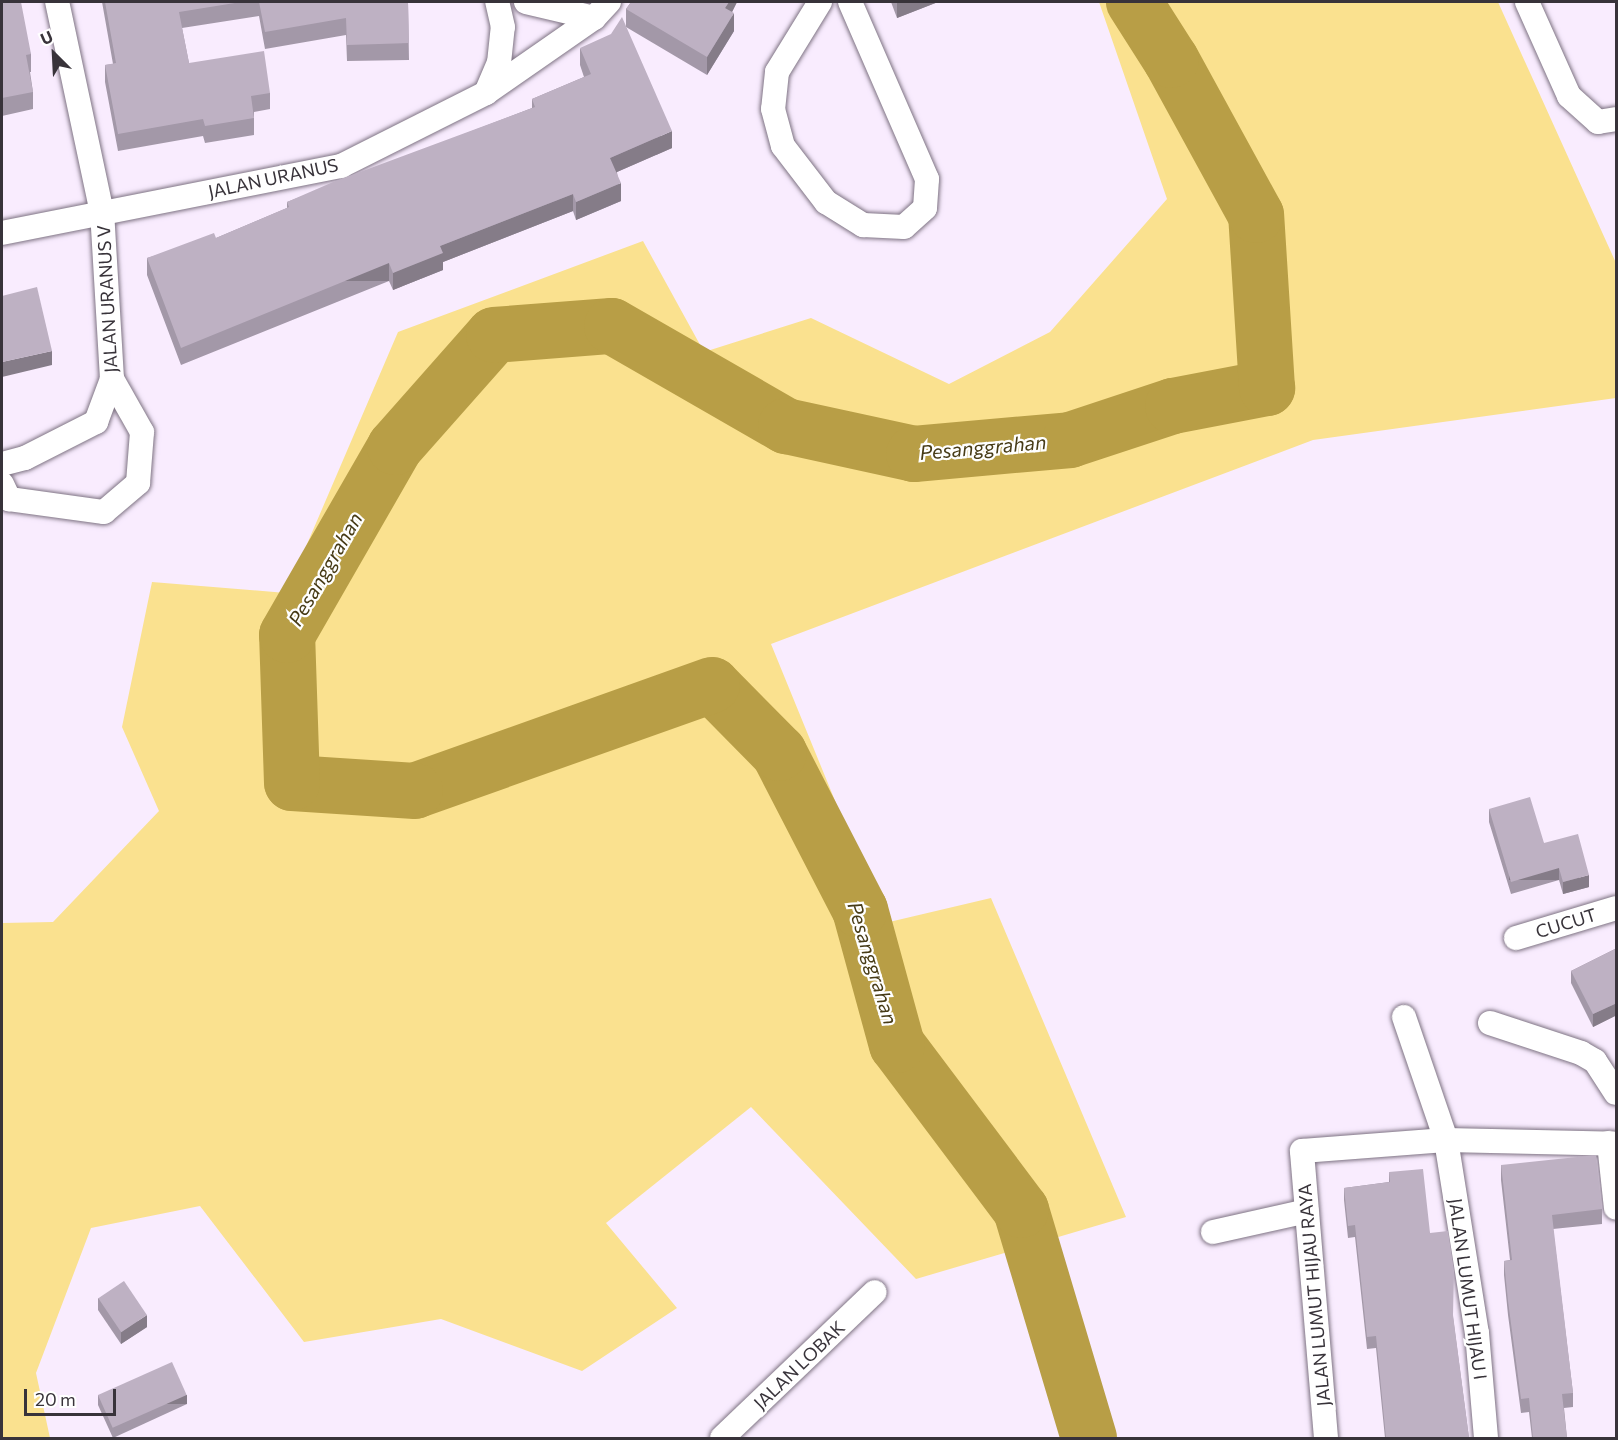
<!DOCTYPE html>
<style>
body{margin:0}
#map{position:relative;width:1618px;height:1440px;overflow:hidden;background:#f9ecfe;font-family:Commissioner,sans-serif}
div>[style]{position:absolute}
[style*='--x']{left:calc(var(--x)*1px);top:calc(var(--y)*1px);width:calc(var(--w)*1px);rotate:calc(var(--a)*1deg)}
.green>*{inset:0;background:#fae18f}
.river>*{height:56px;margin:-28px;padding:0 28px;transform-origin:28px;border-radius:28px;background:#b89e46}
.roads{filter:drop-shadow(0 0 2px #7e7383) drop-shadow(0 0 2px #7e7383)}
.street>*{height:24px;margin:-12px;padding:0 12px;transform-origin:12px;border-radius:12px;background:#fff}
.wall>*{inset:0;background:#a398a8}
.shaded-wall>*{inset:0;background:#857c88;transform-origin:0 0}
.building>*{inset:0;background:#beb1c3;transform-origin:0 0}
span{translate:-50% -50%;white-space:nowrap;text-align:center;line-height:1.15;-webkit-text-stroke:4.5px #fff;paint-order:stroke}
.street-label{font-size:18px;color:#38333a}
.water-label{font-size:20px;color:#473b16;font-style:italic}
.frame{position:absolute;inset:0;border:3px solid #38333a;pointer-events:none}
.north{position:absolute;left:24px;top:24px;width:60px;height:60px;-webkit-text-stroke:4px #fff;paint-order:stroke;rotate:336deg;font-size:16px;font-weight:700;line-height:24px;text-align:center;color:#38333a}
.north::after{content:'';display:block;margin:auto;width:21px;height:27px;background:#38333a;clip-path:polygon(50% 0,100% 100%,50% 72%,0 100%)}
.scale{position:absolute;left:24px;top:1389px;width:92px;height:27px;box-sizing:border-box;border:3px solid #38333a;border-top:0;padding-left:8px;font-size:18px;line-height:21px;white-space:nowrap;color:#38333a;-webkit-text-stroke:4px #fff;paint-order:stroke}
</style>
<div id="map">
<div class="green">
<div style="clip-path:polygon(1099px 2px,1498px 2px,1616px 263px,1616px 398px,1313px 440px,771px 644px,885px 923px,991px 898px,1126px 1217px,916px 1279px,751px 1107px,606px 1223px,677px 1308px,582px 1371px,441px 1319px,304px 1342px,200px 1206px,91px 1228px,36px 1373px,50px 1438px,2px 1438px,2px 923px,53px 922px,159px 811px,122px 727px,152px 582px,286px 593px,398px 332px,643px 241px,704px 352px,811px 318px,949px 384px,1050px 332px,1167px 199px)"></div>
</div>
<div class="river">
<div style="--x:1089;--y:1438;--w:238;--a:-106.6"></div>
<div style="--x:1021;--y:1210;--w:206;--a:-126.9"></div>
<div style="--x:897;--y:1045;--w:140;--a:-105.3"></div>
<div style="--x:860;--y:910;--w:177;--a:-117.3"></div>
<div style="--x:779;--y:753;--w:95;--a:-134.6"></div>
<div style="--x:712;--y:685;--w:315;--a:160.4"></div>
<div style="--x:415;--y:791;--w:123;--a:-176.3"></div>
<div style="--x:292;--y:783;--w:148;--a:-91.9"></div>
<div style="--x:287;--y:635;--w:217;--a:-60.1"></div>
<div style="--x:395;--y:447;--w:149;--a:-48.5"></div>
<div style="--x:494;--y:335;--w:118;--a:-4.4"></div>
<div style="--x:612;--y:326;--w:201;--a:29.9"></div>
<div style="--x:786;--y:426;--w:131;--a:12.3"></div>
<div style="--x:914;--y:454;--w:157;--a:-5.1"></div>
<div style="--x:1070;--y:440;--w:108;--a:-18.3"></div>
<div style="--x:1173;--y:406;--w:96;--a:-10.8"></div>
<div style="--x:1267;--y:388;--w:173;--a:-93.6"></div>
<div style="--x:1256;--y:215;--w:177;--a:-118.7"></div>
<div style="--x:1171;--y:60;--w:69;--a:-122.5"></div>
</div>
<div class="roads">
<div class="street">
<div style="--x:526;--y:2;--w:70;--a:13.2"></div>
<div style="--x:820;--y:2;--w:82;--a:121.6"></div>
<div style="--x:777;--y:72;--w:37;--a:96"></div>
<div style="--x:773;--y:109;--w:38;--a:75"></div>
<div style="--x:783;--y:146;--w:71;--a:52.5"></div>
<div style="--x:826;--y:202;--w:44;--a:31.9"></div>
<div style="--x:863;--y:225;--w:41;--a:2.8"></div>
<div style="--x:904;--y:227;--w:28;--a:-42"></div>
<div style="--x:925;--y:208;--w:29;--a:-86"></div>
<div style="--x:927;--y:179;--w:193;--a:-113.5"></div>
<div style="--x:1527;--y:2;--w:103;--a:65.9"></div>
<div style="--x:1569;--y:96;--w:39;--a:42"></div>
<div style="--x:1598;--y:122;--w:18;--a:-9"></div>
<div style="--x:486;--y:93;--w:33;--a:-67"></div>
<div style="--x:499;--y:63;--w:36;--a:-84"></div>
<div style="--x:503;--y:27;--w:26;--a:-103"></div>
<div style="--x:2;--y:233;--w:346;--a:-11.2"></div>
<div style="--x:341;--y:166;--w:162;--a:-26.7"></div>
<div style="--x:486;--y:93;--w:131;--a:-34.8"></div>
<div style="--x:594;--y:18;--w:22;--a:-47"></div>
<div style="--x:2;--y:464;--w:24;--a:-15"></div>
<div style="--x:25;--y:458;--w:80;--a:-26.9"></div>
<div style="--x:96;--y:422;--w:46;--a:-69.6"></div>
<div style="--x:112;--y:379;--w:166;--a:-93.4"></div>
<div style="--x:102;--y:213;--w:216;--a:-102"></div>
<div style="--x:2;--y:484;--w:17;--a:65"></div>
<div style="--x:9;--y:499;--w:96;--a:7.8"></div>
<div style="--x:104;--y:512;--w:45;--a:-40.5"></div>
<div style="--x:138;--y:483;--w:51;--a:-85.5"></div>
<div style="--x:142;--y:432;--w:61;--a:-119.5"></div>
<div style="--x:1516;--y:938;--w:104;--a:-16.7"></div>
<div style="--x:1404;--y:1017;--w:130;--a:71.1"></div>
<div style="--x:1446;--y:1140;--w:195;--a:80.9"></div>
<div style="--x:1477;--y:1333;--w:105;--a:85.1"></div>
<div style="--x:1490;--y:1023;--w:96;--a:18.2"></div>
<div style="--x:1581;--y:1053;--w:16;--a:30"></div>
<div style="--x:1595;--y:1061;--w:38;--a:57"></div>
<div style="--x:1609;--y:1143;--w:65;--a:83.9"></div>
<div style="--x:1213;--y:1232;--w:96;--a:-12.6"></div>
<div style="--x:722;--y:1438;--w:211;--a:-43.7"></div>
<div style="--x:1326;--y:1438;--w:288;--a:-94.8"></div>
<div style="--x:1302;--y:1151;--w:144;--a:-4.4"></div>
<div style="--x:1446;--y:1140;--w:170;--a:1.3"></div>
</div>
</div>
<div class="wall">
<div style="clip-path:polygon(2px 2px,31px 54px,31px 72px,30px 72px,33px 92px,33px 109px,2px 116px)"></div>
<div style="clip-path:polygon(102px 2px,408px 2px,409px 60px,347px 61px,346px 35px,265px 49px,259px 16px,182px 28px,189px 63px,270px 93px,270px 109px,254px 112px,254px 135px,205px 143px,203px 136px,118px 151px,105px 82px,105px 65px,113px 64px)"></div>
<div style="clip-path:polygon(631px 2px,737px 2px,732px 12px,734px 31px,707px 75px,626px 27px,626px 9px)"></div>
<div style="clip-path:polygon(891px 2px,938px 2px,897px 18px)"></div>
<div style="clip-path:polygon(580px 48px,672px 148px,617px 172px,621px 201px,576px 220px,573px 211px,443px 262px,443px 270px,393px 290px,389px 281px,181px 365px,147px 275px,147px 258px,216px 238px,287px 208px,287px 202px,532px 108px,532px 99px,584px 77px,580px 65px)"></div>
<div style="clip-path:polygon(1489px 809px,1544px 843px,1589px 887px,1563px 894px,1559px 880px,1511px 894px,1489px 822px)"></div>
<div style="clip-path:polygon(1617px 948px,1617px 1015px,1593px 1027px,1571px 983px,1571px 971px)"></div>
<div style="clip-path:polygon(1501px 1165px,1602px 1209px,1602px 1224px,1553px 1229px,1573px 1393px,1573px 1407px,1564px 1408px,1567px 1438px,1532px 1438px,1529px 1412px,1521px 1413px,1508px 1315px,1504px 1275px,1504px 1261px,1510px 1260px,1501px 1180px)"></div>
<div style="clip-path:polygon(1389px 1172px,1430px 1233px,1453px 1317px,1469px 1438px,1385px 1438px,1376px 1348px,1367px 1349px,1355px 1237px,1348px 1238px,1344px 1200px,1344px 1188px,1389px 1182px)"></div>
<div style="clip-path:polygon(98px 1298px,147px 1327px,121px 1344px,98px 1310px)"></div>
<div style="clip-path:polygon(98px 1395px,187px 1404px,113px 1438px,98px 1405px)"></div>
</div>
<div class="shaded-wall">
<div style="clip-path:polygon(729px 2px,737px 2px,725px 26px,725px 8px)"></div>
<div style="clip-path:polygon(901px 2px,938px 2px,897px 18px,897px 3px)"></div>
<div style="clip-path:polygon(734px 13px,734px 31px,707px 75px,707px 57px)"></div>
<div style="clip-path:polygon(672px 131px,672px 148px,610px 175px,610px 158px)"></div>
<div style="clip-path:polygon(621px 183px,621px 201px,576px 220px,576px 202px)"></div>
<div style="clip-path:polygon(573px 194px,573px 211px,443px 262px,443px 270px,393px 290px,393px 273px,440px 246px)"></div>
<div style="left:389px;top:263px;width:18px;height:225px;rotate:90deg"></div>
<div style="clip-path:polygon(52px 351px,52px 365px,2px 377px,2px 362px)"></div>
<div style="left:1559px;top:868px;width:12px;height:50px;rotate:90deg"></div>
<div style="clip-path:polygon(1589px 875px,1589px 887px,1563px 894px,1563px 882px)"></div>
<div style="clip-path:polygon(1617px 1003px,1617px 1015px,1593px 1027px,1593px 1014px)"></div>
<div style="clip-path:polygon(147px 1315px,147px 1327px,121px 1344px,121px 1332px)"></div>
<div style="left:187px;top:1395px;width:9px;height:81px;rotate:90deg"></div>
</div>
<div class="building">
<div style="clip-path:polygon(2px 2px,21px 2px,31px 54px,26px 55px,33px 92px,2px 98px)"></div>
<div style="clip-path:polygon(105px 2px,241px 2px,179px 12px,189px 63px,264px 51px,270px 93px,251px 96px,254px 118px,205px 126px,203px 119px,118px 134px,105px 65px,116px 63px)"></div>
<div style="clip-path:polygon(259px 2px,408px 2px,409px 43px,347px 45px,346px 18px,265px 32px)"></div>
<div style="clip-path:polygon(631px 2px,729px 2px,725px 8px,734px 13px,707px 57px,626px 9px)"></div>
<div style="clip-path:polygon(622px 17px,672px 131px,610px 158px,621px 183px,576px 202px,573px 194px,440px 246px,443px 253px,393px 273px,389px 263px,181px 348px,147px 258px,214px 233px,216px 238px,289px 207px,287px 202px,333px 182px,535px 107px,532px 99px,591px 74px,580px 48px,611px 34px)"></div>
<div style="clip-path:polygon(37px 287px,52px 351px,2px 362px,2px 296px)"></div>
<div style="clip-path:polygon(1530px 797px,1544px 843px,1578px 834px,1589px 875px,1563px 882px,1559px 868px,1511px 882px,1489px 809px)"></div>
<div style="clip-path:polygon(1617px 948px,1617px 1003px,1593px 1014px,1571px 971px)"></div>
<div style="clip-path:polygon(1596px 1155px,1602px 1209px,1552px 1215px,1573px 1393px,1562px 1394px,1567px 1438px,1533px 1438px,1529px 1398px,1521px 1399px,1508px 1301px,1504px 1261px,1512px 1260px,1501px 1165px)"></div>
<div style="clip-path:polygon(1423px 1169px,1430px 1233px,1448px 1231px,1454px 1271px,1453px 1315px,1469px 1438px,1386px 1438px,1376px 1336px,1367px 1337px,1355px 1225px,1348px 1226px,1344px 1188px,1390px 1182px,1389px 1172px)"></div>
<div style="left:124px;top:1281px;width:41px;height:31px;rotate:56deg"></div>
<div style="left:172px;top:1362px;width:36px;height:81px;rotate:66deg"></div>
</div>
<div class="street-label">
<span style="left:273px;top:178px;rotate:-12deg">JALAN URANUS</span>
<span style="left:107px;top:299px;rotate:-93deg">JALAN URANUS V</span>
<span style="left:1566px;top:923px;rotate:-17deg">CUCUT</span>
<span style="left:1468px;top:1289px;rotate:82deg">JALAN LUMUT HIJAU I</span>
<span style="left:1314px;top:1295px;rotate:-95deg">JALAN LUMUT HIJAU RAYA</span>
<span style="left:799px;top:1365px;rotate:-44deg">JALAN LOBAK</span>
</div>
<div class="water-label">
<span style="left:983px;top:447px;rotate:-5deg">Pesanggrahan</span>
<span style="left:325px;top:569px;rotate:-60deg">Pesanggrahan</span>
<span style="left:873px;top:963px;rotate:73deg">Pesanggrahan</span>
</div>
<div class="frame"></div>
<div class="north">U</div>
<div class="scale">20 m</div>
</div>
